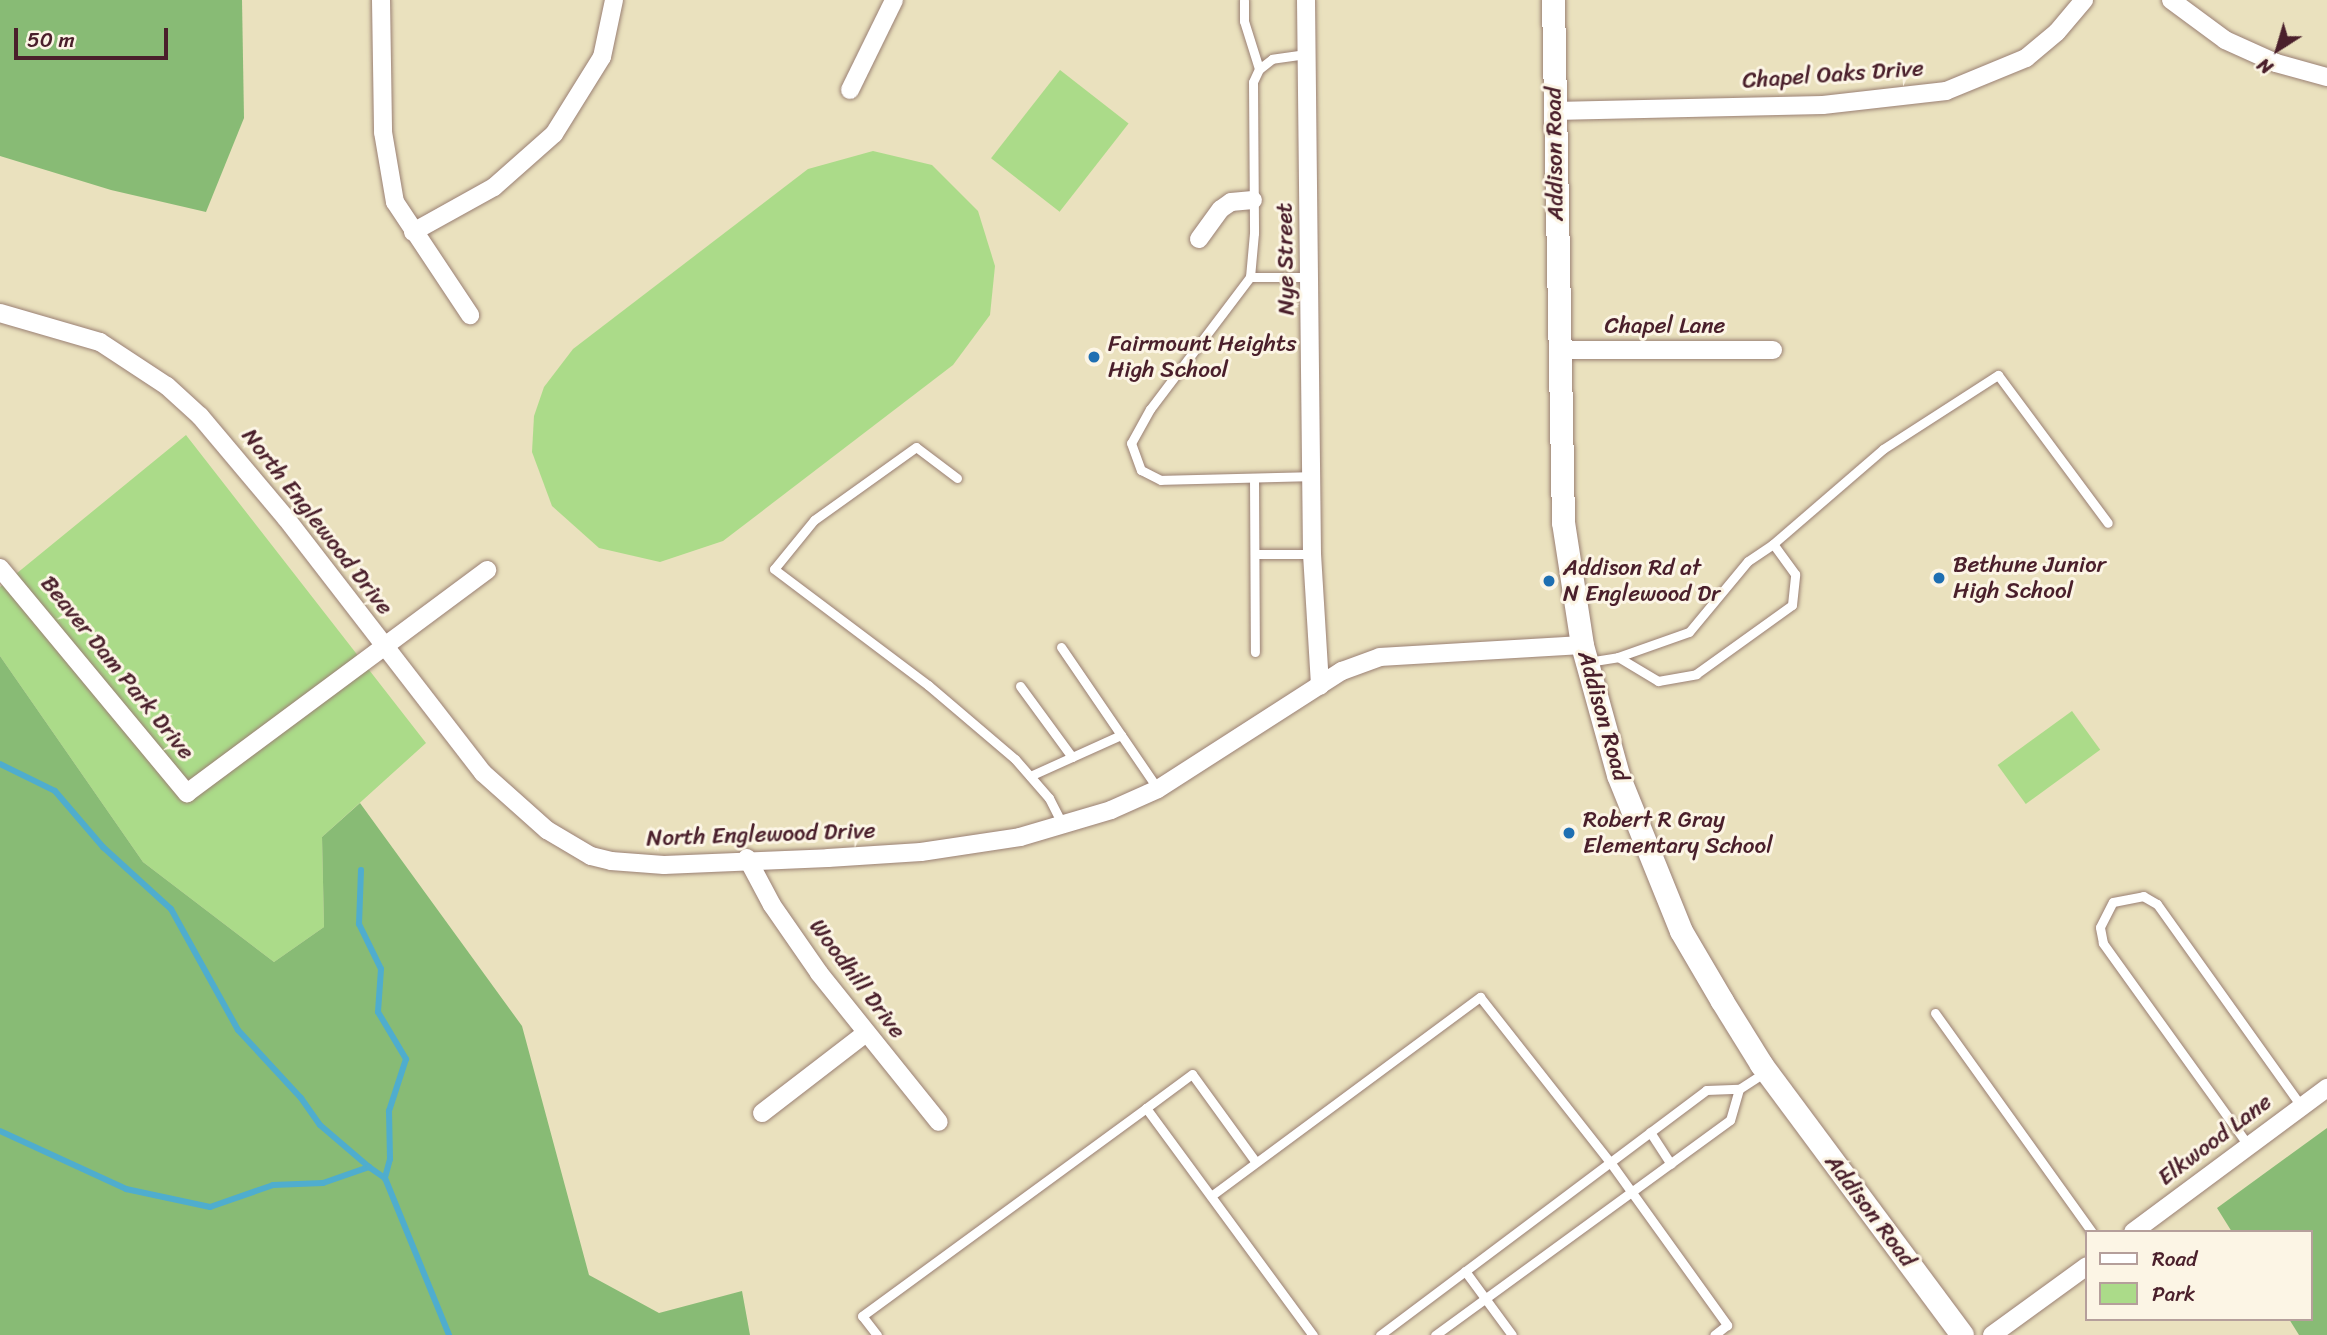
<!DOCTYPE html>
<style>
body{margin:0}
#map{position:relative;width:2327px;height:1335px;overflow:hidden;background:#eae1be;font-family:Sriracha,sans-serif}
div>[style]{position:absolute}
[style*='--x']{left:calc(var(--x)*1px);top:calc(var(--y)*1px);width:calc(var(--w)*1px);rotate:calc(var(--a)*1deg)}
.green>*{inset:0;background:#abdb89;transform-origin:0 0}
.forest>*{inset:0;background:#88bb75}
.stream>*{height:6px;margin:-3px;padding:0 3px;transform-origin:3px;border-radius:3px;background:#4fadce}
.roads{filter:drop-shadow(0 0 2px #9a8074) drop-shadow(0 0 2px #9a8074)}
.service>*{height:9px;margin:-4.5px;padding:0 4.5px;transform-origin:4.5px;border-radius:4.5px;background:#fff}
.minor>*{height:18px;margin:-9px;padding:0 9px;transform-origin:9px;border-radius:9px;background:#fff}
.tertiary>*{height:23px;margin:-11.5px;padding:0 11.5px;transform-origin:11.5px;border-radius:11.5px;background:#fff}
.dots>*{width:19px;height:19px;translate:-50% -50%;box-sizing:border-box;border:4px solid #fcf5e5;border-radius:50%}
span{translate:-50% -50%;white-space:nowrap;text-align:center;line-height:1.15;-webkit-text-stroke:6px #fcf5e5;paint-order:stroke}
.street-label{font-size:23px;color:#4a1f2b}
.poi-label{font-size:23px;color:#4a1f2b}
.left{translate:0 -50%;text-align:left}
.legend{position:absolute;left:2085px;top:1230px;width:228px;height:91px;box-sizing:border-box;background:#fcf5e5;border:2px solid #b59f9b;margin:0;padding:9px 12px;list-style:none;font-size:21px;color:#4a1f2b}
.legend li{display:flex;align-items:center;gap:14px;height:35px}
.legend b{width:35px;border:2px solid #b59f9b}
.north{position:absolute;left:2243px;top:14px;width:70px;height:70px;-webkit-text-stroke:5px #fcf5e5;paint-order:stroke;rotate:217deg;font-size:19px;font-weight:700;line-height:28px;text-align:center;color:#4a1f2b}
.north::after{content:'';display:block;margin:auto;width:24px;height:32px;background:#4a1f2b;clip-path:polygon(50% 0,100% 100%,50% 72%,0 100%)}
.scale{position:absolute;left:14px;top:28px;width:154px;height:32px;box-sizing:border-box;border:4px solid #4a1f2b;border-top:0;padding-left:9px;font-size:21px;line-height:24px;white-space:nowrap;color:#4a1f2b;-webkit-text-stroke:5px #fcf5e5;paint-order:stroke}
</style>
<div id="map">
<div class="green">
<div style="left:1060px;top:70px;width:87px;height:112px;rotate:38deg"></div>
<div style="clip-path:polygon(873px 151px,932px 165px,978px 211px,995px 266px,990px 315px,953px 365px,723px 541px,660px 562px,599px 548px,552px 506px,532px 452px,534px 416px,544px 387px,573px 349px,808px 169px)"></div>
<div style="clip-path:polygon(186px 435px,426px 743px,322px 837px,324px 927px,274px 962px,143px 862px,0 656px,0 587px)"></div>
<div style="left:2072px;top:711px;width:48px;height:92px;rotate:54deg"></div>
</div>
<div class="forest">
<div style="clip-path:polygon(0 0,242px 0,244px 118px,206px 212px,111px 190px,0 156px)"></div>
<div style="clip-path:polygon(0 656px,143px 862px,274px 962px,324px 927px,322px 837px,360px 803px,522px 1026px,589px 1275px,659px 1313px,742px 1291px,750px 1335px,0 1335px)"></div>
<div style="clip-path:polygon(2327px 1128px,2327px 1335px,2299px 1335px,2289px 1319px,2311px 1319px,2311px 1232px,2232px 1232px,2217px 1208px)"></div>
</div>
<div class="stream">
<div style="--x:0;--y:764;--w:61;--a:26.1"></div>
<div style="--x:55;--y:791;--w:74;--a:49.4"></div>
<div style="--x:103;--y:847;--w:92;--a:42.4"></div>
<div style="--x:171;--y:909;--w:138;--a:61"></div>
<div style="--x:238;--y:1030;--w:93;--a:47.2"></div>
<div style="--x:301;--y:1098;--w:33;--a:55"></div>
<div style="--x:320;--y:1125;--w:65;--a:40.6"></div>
<div style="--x:361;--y:870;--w:54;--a:92.1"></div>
<div style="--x:359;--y:924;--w:50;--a:63.9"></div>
<div style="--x:381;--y:969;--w:43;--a:94"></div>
<div style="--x:378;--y:1012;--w:55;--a:59.2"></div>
<div style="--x:406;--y:1059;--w:55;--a:108.1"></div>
<div style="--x:389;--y:1111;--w:48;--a:88.8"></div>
<div style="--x:390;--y:1159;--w:20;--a:105"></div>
<div style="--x:0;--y:1131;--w:139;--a:24.7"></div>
<div style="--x:126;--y:1189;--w:86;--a:12.1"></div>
<div style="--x:210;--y:1207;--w:67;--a:-19.2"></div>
<div style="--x:273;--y:1185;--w:50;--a:-2.3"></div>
<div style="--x:323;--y:1183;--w:49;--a:-19.2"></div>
<div style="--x:369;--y:1167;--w:19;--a:35"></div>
<div style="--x:385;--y:1178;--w:170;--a:67.8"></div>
</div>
<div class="roads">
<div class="service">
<div style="--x:1244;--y:0;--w:21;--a:90"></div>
<div style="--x:1244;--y:21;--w:50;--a:72.6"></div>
<div style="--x:1306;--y:54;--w:34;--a:172"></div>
<div style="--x:1272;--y:59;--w:16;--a:142"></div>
<div style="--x:1259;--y:69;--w:14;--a:115"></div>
<div style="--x:1253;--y:82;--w:151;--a:89.6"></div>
<div style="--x:1254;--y:233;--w:44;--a:95.2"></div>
<div style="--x:1250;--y:277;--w:166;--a:127.1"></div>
<div style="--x:1150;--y:409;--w:39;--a:119"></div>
<div style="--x:1131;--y:443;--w:29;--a:70"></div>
<div style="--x:1141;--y:470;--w:22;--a:27"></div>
<div style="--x:1161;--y:480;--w:151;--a:-1.5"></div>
<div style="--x:1250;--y:277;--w:60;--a:0"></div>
<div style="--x:957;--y:478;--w:51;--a:-142.9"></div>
<div style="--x:916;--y:447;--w:125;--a:144.4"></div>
<div style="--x:814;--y:520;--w:63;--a:129.2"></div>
<div style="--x:774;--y:569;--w:193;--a:37"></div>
<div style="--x:928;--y:685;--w:114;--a:40.4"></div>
<div style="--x:1015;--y:759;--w:52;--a:48.9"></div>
<div style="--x:1049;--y:798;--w:31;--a:63"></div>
<div style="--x:1254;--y:478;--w:174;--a:89.7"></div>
<div style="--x:1255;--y:554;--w:57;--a:0"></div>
<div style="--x:1061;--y:647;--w:172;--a:55.7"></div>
<div style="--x:1618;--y:657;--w:75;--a:-19.4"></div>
<div style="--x:1689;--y:632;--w:92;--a:-50.3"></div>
<div style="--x:1748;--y:561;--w:30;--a:-34"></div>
<div style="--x:1588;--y:662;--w:30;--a:-9"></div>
<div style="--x:1618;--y:657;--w:47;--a:31"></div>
<div style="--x:1658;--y:681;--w:39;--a:-10"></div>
<div style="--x:1696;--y:674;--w:118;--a:-35.7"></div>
<div style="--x:1792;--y:605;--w:31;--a:-84"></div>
<div style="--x:1795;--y:574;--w:37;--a:-126"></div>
<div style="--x:1773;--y:544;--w:145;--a:-40.8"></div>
<div style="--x:1883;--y:449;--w:137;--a:-32.8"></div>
<div style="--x:1998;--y:375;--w:184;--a:53.4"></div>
<div style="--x:1020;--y:686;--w:88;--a:53.8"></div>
<div style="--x:1030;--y:776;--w:100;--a:-24.3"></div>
<div style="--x:1935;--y:1013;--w:269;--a:54.4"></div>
<div style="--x:1739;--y:1089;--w:31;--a:-33"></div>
<div style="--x:1650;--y:1132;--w:38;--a:57"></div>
<div style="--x:2248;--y:1145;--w:249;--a:-125.7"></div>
<div style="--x:2103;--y:943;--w:16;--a:-101"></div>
<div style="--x:2100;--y:927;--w:28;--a:-63"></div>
<div style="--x:2113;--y:902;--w:31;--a:-11"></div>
<div style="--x:2143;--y:896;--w:16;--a:30"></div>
<div style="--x:2157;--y:904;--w:248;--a:54.5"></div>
<div style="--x:1255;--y:1161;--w:107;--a:-125.9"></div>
<div style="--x:1192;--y:1074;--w:57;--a:143.5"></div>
<div style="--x:1146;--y:1108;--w:282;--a:53.7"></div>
<div style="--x:1211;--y:1196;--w:335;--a:-36.5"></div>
<div style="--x:1480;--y:997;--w:210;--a:51.8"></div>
<div style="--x:1610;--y:1162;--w:201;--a:54.3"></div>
<div style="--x:1727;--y:1325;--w:16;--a:142"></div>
<div style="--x:1465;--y:1271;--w:79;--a:53.7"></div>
<div style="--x:877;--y:1335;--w:24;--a:-128"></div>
<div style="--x:862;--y:1316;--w:352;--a:-36.2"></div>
<div style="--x:1380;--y:1335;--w:408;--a:-36.9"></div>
<div style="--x:1706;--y:1090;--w:33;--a:-2"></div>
<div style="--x:1739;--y:1089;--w:32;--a:106"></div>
<div style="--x:1730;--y:1120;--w:365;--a:143.9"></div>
</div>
<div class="minor">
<div style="--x:381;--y:0;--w:132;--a:89.1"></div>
<div style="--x:383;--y:132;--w:71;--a:80.3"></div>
<div style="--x:395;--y:202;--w:136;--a:56.4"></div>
<div style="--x:1306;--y:0;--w:554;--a:89.38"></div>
<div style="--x:1312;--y:554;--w:132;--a:86.5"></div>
<div style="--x:2171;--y:0;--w:67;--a:36.5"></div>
<div style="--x:2225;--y:40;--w:56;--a:24.3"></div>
<div style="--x:2276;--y:63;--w:53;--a:15.4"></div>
<div style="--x:850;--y:90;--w:100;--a:-63.9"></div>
<div style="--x:1554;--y:111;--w:269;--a:-1.3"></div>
<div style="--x:1823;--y:105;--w:124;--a:-6.5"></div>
<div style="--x:1946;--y:91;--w:87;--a:-22.4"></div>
<div style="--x:2026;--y:58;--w:40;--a:-40"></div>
<div style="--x:2057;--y:32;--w:42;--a:-49.8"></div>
<div style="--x:413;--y:232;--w:93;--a:-29.1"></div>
<div style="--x:494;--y:187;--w:80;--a:-41.5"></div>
<div style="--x:554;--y:134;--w:91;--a:-58.1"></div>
<div style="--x:602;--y:57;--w:58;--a:-78.1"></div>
<div style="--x:1199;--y:239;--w:37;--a:-54"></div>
<div style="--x:1221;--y:209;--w:12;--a:-35"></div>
<div style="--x:1231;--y:202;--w:22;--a:-5"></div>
<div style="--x:0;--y:313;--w:104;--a:16.2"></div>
<div style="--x:100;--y:342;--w:80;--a:33.3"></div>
<div style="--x:167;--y:386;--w:45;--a:42.3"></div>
<div style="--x:200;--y:416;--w:133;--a:49.9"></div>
<div style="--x:286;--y:518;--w:322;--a:52.3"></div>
<div style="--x:483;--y:773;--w:86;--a:41.7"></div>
<div style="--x:547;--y:830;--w:51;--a:30.6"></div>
<div style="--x:591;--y:856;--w:21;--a:14"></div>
<div style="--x:611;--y:861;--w:53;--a:4.3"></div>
<div style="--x:664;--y:865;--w:164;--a:-2.4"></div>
<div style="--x:828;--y:858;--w:93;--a:-3.7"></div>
<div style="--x:921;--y:852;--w:100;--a:-8.6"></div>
<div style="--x:1020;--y:837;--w:95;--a:-16.5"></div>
<div style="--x:1111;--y:810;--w:51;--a:-24.1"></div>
<div style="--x:1158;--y:789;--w:219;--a:-32.7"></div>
<div style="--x:1342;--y:671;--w:40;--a:-20.2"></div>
<div style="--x:1380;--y:657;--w:202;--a:-3.4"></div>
<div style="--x:1558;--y:350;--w:215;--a:0"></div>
<div style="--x:0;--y:568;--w:293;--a:50.3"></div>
<div style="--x:187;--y:793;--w:374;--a:-36.6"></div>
<div style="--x:747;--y:858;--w:53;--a:62"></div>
<div style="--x:772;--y:905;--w:83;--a:55.3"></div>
<div style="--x:819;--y:973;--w:191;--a:51.2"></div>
<div style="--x:762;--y:1113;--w:131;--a:-37.6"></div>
<div style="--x:2133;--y:1232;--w:242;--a:-36.6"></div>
<div style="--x:1992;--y:1335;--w:117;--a:-36"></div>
</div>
<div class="tertiary">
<div style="--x:1553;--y:0;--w:522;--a:88.9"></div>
<div style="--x:1563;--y:522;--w:124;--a:81.2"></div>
<div style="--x:1582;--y:645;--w:135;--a:74.5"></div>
<div style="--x:1618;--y:775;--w:168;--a:68"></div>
<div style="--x:1681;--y:931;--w:81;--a:59.6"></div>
<div style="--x:1722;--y:1001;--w:74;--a:58.2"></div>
<div style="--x:1761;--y:1064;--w:337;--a:53.4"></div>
</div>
</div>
<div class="dots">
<div style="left:1094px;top:357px;background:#1f6fb2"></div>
<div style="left:1939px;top:578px;background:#1f6fb2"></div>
<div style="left:1549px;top:581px;background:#1f6fb2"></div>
<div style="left:1569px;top:833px;background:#1f6fb2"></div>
</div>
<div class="street-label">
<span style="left:1833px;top:75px;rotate:-4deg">Chapel Oaks Drive</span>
<span style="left:1555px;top:154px;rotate:-91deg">Addison Road</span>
<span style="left:1286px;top:259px;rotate:-91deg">Nye Street</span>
<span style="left:1665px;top:326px">Chapel Lane</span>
<span style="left:317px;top:522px;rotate:52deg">North Englewood Drive</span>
<span style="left:117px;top:668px;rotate:51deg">Beaver Dam Park Drive</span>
<span style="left:1603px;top:716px;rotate:74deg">Addison Road</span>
<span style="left:761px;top:835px;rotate:-2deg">North Englewood Drive</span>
<span style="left:857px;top:979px;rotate:53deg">Woodhill Drive</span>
<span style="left:2215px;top:1140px;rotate:-37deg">Elkwood Lane</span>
<span style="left:1870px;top:1211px;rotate:53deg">Addison Road</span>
</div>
<div class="poi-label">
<span class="left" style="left:1108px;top:357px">Fairmount Heights<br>High School</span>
<span class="left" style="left:1953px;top:578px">Bethune Junior<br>High School</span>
<span class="left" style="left:1563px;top:581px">Addison Rd at<br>N Englewood Dr</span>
<span class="left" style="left:1583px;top:833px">Robert R Gray<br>Elementary School</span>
</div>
<ul class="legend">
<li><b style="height:9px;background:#fff"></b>Road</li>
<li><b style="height:19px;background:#abdb89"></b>Park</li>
</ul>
<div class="north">N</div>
<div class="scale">50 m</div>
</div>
